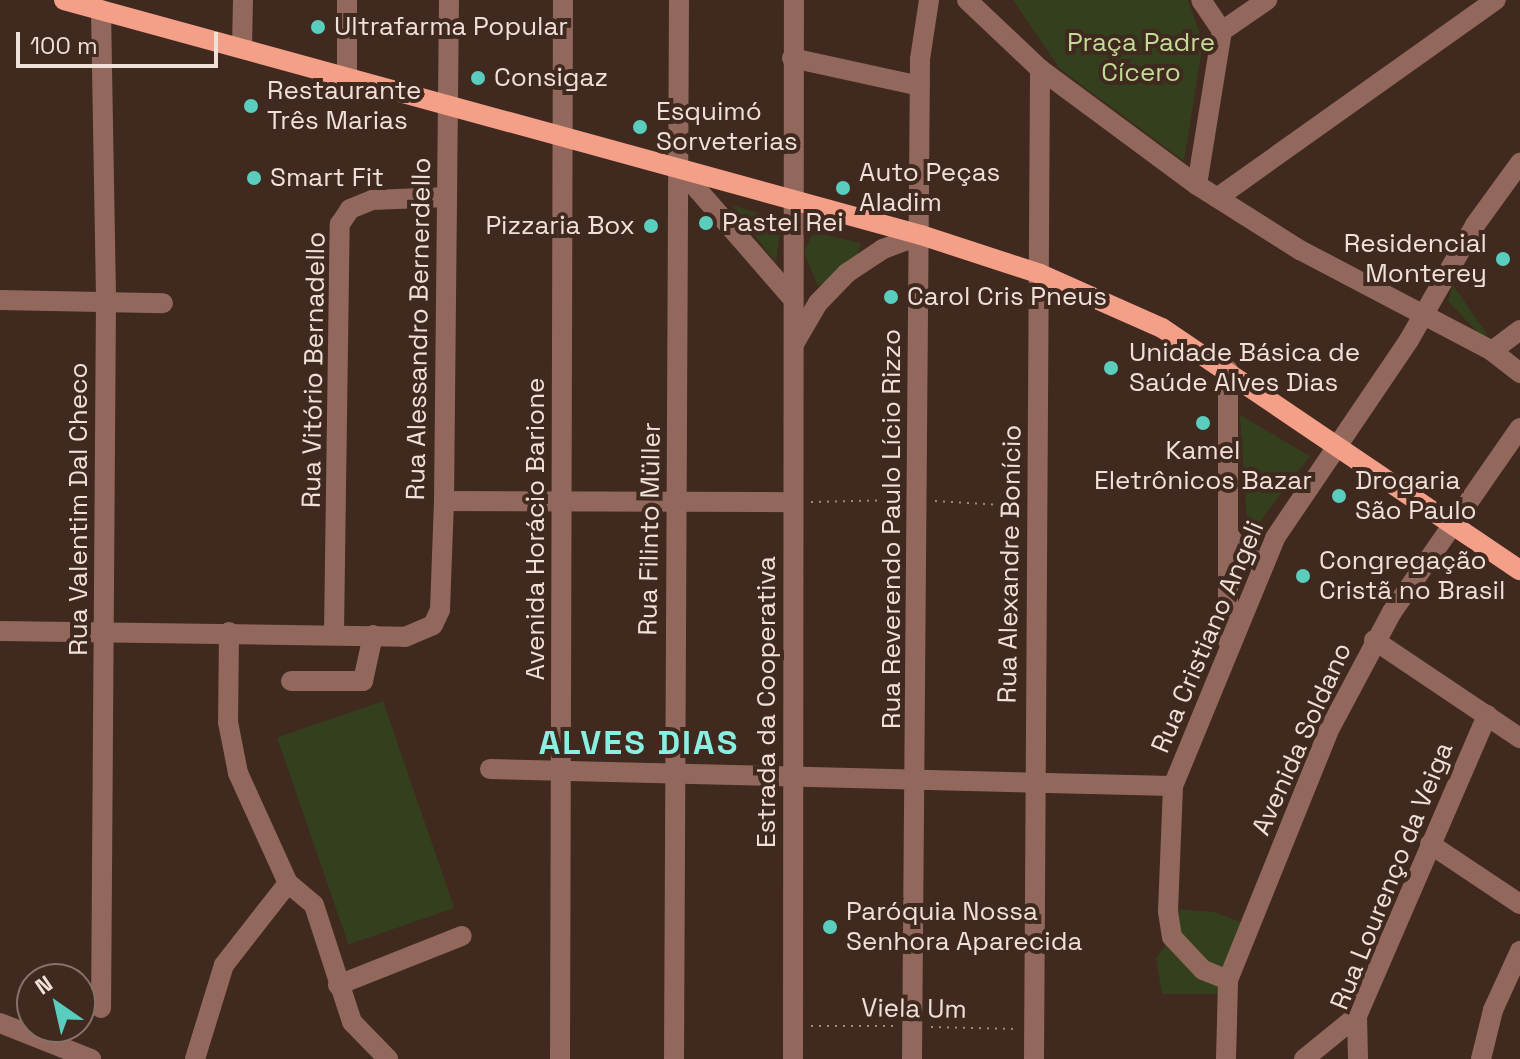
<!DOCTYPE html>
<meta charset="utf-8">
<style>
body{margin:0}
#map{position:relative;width:1520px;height:1059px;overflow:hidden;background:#40291e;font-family:"Space Grotesk",sans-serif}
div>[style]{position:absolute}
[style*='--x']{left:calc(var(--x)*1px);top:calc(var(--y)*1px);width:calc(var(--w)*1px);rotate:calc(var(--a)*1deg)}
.green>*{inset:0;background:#343f1d;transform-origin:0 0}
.path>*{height:2px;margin-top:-1px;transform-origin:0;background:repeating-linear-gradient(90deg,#9c897f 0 2px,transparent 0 8px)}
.minor>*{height:20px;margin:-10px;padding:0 10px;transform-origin:10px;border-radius:10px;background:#92685d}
.major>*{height:20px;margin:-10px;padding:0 10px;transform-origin:10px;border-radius:10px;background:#f49f88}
.dots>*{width:22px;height:22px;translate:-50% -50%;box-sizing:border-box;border:4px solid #40291e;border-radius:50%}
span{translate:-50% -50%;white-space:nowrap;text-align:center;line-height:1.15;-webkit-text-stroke:8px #40291e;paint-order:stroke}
.poi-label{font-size:26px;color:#efe0d8}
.left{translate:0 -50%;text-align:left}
.right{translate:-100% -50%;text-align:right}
.park-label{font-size:26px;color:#c2db95}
.street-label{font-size:26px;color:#efe0d8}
.district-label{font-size:34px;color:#88f0e1;font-weight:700;letter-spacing:2px}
.north{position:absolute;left:16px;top:963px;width:80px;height:80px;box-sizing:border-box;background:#40291e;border:2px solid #867268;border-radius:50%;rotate:326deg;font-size:22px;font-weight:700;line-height:32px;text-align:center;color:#efe0d8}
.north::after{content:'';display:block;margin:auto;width:28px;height:36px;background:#59cebe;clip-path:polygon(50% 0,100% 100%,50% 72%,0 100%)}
.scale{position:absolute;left:16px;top:32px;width:202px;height:36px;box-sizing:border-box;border:4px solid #efe0d8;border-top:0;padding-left:10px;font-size:24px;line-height:28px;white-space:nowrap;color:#efe0d8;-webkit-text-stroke:6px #40291e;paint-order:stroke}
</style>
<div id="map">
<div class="green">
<div style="clip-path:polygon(1013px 0,1188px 0,1203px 43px,1184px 161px,1060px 69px)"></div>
<div style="clip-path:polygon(732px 205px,774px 218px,781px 225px,776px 263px)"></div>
<div style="clip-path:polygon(813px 232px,861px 243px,856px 263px,818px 286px,804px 253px)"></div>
<div style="clip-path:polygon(1453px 285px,1487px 334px,1482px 337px,1448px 301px)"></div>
<div style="clip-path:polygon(1240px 415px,1310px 456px,1248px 537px)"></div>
<div style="left:383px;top:701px;width:219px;height:112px;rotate:71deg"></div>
<div style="clip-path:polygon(1176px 909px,1214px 912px,1254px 927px,1227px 994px,1162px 994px,1156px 958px,1174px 934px)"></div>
</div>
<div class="path">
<div style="--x:935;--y:501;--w:85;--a:3.4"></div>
<div style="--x:811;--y:502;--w:89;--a:-1.3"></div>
<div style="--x:811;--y:1026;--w:85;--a:0"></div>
<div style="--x:931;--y:1027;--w:85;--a:1.3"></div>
</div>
<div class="minor">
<div style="--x:347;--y:0;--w:78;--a:90"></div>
<div style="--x:967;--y:0;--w:100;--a:43.4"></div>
<div style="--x:1040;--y:69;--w:195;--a:36.5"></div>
<div style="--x:1197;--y:185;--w:122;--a:32.3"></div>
<div style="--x:1300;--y:250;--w:217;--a:27.7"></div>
<div style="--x:1492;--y:351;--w:36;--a:38"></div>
<div style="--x:101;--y:10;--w:289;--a:89"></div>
<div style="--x:106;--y:299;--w:709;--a:90.4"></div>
<div style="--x:1222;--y:31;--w:55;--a:-34.6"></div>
<div style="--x:242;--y:47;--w:47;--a:-88.8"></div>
<div style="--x:792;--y:58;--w:131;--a:12.3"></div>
<div style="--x:684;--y:174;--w:166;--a:48.9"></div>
<div style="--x:1197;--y:185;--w:156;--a:-80.8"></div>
<div style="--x:1222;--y:31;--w:37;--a:-124"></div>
<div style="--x:1217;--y:198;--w:342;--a:-35.4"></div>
<div style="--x:0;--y:300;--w:163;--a:1.1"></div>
<div style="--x:794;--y:344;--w:48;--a:-59.7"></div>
<div style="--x:818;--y:303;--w:42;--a:-46"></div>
<div style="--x:847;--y:273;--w:43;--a:-33.7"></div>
<div style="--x:883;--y:249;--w:40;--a:-20.2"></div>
<div style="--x:1492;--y:351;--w:35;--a:-37"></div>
<div style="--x:444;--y:501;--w:349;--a:0.2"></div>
<div style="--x:1229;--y:535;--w:24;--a:55"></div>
<div style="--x:1243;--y:555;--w:22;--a:24"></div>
<div style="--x:0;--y:631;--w:405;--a:0.8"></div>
<div style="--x:405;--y:637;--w:30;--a:-23"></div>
<div style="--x:433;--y:625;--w:17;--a:-65"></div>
<div style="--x:440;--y:610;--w:109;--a:-87.9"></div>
<div style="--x:444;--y:501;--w:501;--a:-89.43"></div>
<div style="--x:229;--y:632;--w:90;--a:90.6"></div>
<div style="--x:228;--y:722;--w:52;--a:78.9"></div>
<div style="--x:238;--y:773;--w:121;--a:65.6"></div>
<div style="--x:288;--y:883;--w:34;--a:40"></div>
<div style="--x:314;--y:905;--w:123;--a:72"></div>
<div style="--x:352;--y:1022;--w:52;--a:45.8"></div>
<div style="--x:334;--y:632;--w:408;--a:-89.2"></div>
<div style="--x:340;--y:224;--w:18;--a:-56"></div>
<div style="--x:350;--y:209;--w:24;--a:-22"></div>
<div style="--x:372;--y:200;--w:75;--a:-2.3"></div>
<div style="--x:1374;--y:640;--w:176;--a:33.9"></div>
<div style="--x:1228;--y:641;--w:271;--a:-90"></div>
<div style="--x:291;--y:681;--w:72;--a:0"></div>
<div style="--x:363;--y:681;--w:47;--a:-77.7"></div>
<div style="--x:490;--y:769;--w:683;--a:1.43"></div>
<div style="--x:1430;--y:844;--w:108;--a:33.7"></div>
<div style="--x:1228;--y:980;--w:27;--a:-158"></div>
<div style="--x:1203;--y:970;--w:45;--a:-133.2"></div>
<div style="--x:1172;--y:937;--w:26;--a:-99"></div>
<div style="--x:1168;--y:911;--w:125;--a:-87.7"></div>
<div style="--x:1173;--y:786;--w:268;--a:-67.6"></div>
<div style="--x:1275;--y:538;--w:239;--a:-55.9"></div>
<div style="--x:1409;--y:340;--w:133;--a:-60.1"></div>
<div style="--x:1475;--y:225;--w:77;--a:-54"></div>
<div style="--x:338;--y:985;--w:133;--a:-21.6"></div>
<div style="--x:0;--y:1023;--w:98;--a:21.6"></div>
<div style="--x:195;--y:1059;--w:98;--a:-72.9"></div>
<div style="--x:224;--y:965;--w:104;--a:-52"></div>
<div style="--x:560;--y:1059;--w:1059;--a:-89.84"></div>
<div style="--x:674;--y:1059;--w:1059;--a:-89.73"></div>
<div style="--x:793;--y:1059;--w:1059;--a:-89.95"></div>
<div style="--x:912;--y:1059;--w:1000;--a:-89.54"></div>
<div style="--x:920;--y:59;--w:60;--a:-81.3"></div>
<div style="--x:1034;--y:1059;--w:990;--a:-89.65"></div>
<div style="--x:1226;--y:1059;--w:79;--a:-88.5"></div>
<div style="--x:1228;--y:980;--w:272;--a:-68"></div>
<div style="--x:1330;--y:728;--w:132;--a:-61.9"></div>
<div style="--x:1392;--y:612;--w:224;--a:-55.2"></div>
<div style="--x:1304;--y:1059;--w:68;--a:-39.1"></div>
<div style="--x:1358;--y:1059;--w:43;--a:-91.3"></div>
<div style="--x:1357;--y:1016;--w:328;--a:-66.6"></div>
<div style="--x:1481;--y:1059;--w:50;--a:-76.2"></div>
<div style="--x:1493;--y:1010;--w:65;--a:-65.4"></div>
</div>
<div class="major">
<div style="--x:64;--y:0;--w:889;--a:15.33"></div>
<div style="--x:921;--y:235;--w:125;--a:18.1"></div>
<div style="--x:1040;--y:274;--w:133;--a:23.9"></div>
<div style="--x:1162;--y:328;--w:432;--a:34.1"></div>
</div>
<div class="dots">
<div style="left:318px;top:27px;background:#59cebe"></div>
<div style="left:478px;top:78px;background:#59cebe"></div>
<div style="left:251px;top:106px;background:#59cebe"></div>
<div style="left:640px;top:127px;background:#59cebe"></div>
<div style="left:254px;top:178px;background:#59cebe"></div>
<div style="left:843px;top:188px;background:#59cebe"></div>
<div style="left:706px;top:223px;background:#59cebe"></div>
<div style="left:651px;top:226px;background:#59cebe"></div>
<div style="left:1503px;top:259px;background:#59cebe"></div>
<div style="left:891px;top:297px;background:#59cebe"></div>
<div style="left:1111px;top:368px;background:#59cebe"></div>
<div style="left:1203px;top:423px;background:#59cebe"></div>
<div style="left:1339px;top:496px;background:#59cebe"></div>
<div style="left:1303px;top:576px;background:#59cebe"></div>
<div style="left:830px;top:927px;background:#59cebe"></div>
</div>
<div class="poi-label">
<span class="left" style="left:334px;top:27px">Ultrafarma Popular</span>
<span class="left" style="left:494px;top:78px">Consigaz</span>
<span class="left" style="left:267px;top:106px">Restaurante<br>Três Marias</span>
<span class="left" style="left:656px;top:127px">Esquimó<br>Sorveterias</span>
<span class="left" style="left:859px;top:188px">Auto Peças<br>Aladim</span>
<span class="left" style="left:270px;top:178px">Smart Fit</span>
<span class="left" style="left:722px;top:223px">Pastel Rei</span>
<span class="right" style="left:635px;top:226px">Pizzaria Box</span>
<span class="right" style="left:1487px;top:259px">Residencial<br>Monterey</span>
<span class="left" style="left:907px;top:297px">Carol Cris Pneus</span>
<span class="left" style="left:1129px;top:368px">Unidade Básica de<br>Saúde Alves Dias</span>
<span style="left:1203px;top:466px">Kamel<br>Eletrônicos Bazar</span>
<span class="left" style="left:1355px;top:496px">Drogaria<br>São Paulo</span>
<span class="left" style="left:1319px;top:576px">Congregação<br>Cristã no Brasil</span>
<span class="left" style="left:846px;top:927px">Paróquia Nossa<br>Senhora Aparecida</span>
</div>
<div class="park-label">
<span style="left:1141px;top:58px">Praça Padre<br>Cícero</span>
</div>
<div class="street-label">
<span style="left:419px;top:329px;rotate:-89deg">Rua Alessandro Bernerdello</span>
<span style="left:314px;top:370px;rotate:-89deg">Rua Vitório Bernadello</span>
<span style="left:79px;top:509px;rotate:-90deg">Rua Valentim Dal Checo</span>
<span style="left:536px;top:529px;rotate:-90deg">Avenida Horácio Barione</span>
<span style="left:650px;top:529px;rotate:-89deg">Rua Filinto Müller</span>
<span style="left:892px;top:529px;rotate:-90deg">Rua Reverendo Paulo Lício Rizzo</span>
<span style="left:1010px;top:564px;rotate:-89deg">Rua Alexandre Bonício</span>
<span style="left:1208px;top:637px;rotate:-67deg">Rua Cristiano Angeli</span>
<span style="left:767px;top:702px;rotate:-90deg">Estrada da Cooperativa</span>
<span style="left:1302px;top:739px;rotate:-66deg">Avenida Soldano</span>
<span style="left:1392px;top:876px;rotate:-68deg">Rua Lourenço da Veiga</span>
<span style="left:914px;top:1009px;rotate:1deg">Viela Um</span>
</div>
<div class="district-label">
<span style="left:639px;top:743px">ALVES DIAS</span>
</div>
<div class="north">N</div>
<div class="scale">100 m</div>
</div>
